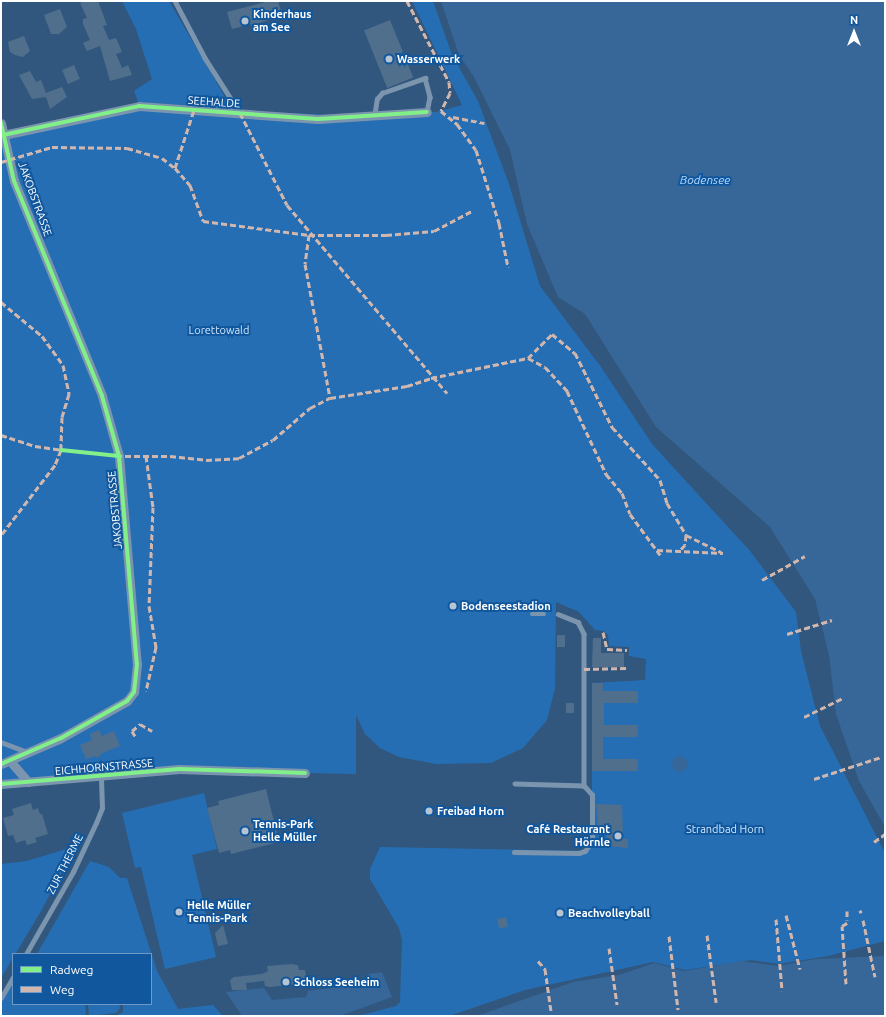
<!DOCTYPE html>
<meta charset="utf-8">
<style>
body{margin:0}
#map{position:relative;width:886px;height:1017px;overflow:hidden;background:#31577e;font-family:Ubuntu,sans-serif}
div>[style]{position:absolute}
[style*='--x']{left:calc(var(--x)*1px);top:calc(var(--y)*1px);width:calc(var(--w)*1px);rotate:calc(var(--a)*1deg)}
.green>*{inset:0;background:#266eb4}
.water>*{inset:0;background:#366798}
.round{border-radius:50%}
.building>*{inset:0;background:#506f8d;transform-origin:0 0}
.service>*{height:4.5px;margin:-2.25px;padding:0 2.25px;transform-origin:2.25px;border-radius:2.25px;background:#7c95af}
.minor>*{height:9px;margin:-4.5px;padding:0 4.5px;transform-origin:4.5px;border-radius:4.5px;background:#7c95af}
.quiet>*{height:3px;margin-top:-1.5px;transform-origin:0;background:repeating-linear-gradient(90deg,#d1b7ad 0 6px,transparent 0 9px)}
.cycleway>*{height:4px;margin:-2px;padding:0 2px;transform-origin:2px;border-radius:2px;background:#82f089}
.dots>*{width:11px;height:11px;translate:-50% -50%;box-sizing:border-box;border:2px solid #11579d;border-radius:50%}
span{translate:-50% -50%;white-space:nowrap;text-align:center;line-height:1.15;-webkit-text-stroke:4px #11579d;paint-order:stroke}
.poi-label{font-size:11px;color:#fff;font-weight:700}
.left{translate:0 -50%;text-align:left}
.right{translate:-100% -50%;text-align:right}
.street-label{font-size:11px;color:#fff}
.park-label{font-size:11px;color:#d0e7fe}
.water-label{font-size:12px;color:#b4d9fb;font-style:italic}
.frame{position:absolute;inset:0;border:2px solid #fff;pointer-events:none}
.legend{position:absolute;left:12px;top:953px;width:140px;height:52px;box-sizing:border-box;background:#11579d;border:1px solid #709ac4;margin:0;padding:5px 7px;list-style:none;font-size:12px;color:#fff}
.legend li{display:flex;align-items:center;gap:8px;height:20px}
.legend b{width:20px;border:1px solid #709ac4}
.north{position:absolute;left:834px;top:12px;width:40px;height:40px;-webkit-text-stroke:3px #11579d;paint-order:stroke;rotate:0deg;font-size:11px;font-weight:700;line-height:16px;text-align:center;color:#fff}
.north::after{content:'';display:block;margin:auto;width:14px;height:18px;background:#fff;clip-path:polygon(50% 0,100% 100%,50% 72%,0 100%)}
</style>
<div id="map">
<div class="green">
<div style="clip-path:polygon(122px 1px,169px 1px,232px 109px,138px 102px,134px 91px,152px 79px,136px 29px)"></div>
<div style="clip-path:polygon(412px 1px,433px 1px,452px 55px,478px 101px,509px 184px,540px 286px,601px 367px,652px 444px,750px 551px,796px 612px,801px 651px,820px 726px,885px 853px,885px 941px,828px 956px,779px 964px,751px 960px,685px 970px,653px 962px,525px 990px,449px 1016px,358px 1016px,396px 1006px,400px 1002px,402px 940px,399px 928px,370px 879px,370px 869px,380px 847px,585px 851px,592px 841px,592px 683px,645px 680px,646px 659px,629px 656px,629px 647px,609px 646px,608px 635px,603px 631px,595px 630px,579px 612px,556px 602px,555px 688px,547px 720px,523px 748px,491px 763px,436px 764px,399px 757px,380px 748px,365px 734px,356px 715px,356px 774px,163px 770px,1px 782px,1px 134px,139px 106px,374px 117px,436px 112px,462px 105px)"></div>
<div style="clip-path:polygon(204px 793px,217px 849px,192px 855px,216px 957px,165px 969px,141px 867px,135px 868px,122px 813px)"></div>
<div style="clip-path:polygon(76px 846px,41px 911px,1px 978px,1px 864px,27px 861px)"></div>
<div style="clip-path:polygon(90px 861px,109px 867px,120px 878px,127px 878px,157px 971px,178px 1009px,213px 1005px,223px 1016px,116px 1016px,123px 1012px,123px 1004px,151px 1004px,151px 954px,37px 954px)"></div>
<div style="clip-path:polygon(13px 981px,13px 1004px,85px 1004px,86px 1016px,1px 1016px,1px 1003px)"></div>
<div style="clip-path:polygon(88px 1004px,119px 1004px,120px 1008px,116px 1013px,89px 1016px)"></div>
</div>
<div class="water">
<div style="clip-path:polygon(441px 1px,885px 1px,885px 827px,859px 781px,836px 714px,829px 655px,815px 599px,770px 527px,656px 427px,585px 314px,558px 297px,527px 224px,510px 150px,474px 77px,459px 55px)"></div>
<div class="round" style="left:672px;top:756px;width:16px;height:16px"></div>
<div style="clip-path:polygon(885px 956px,885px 1016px,477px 1016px,573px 982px,619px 975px,654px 963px,684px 971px,741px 961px,778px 966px,816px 959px)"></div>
<div style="clip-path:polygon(382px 972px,392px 997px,340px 1016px,242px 1016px,226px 992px,264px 988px,272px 1000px,306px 997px,308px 991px,368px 983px,368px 974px)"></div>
</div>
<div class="building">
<div style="clip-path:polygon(85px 1px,98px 1px,107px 25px,103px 26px,109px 40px,116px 38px,122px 52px,116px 54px,122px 68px,128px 65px,132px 75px,110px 81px,100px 46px,87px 51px,83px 43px,90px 40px,83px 24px,83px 19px,87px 18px,80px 3px)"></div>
<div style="clip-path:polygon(270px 1px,278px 1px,282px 15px,251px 26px,251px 24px,232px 29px,227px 12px)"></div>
<div style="clip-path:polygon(60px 9px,67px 27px,59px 34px,51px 34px,44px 15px)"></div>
<div style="left:390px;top:20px;width:62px;height:28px;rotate:68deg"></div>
<div style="clip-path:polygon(24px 36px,30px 51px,23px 57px,15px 55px,10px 52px,8px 42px)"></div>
<div style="left:74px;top:65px;width:15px;height:13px;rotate:67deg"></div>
<div style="clip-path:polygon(30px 71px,36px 82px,41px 80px,46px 93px,62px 87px,67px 97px,50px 109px,46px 97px,32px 99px,19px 75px)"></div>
<div style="left:557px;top:635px;width:8px;height:12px"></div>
<div style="clip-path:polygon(593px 638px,601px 638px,601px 653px,624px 653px,624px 667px,592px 667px)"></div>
<div style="clip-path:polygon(592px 683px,603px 683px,603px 691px,638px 691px,638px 703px,604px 703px,604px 725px,638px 725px,638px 737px,603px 737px,603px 759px,638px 759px,638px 771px,592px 771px)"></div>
<div style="left:566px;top:703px;width:8px;height:10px"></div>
<div style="clip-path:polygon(99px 730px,102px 736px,114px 731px,120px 746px,102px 753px,98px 758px,95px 756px,86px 759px,80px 745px,92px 740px,90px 734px)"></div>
<div style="clip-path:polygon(266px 789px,279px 842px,231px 854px,230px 850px,219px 853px,207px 808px,219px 805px,218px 801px)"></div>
<div style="clip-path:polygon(31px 803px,33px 810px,38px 808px,40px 814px,42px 814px,48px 834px,35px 838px,37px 842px,27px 845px,25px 840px,16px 843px,13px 835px,8px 836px,3px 818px,14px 815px,12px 809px)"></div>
<div style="clip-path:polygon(596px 804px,622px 805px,623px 839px,628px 839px,628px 848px,607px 846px,607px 832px,599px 832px)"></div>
<div style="left:506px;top:917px;width:10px;height:9px;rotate:79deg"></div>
<div style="clip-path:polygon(223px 925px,228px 944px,218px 946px,215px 933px)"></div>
<div style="clip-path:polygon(291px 964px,298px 965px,299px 970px,305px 970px,307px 983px,270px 987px,265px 986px,264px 981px,246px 983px,247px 990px,232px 990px,230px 980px,234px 977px,262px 974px,268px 971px,267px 966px)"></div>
</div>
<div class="service">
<div style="--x:175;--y:1;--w:64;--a:62.2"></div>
<div style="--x:205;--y:58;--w:65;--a:57.5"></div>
<div style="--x:374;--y:117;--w:18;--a:-81"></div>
<div style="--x:377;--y:99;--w:8;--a:-50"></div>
<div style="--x:382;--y:93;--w:46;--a:-19.2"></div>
<div style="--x:425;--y:78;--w:20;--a:75"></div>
<div style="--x:430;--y:97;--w:15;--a:101"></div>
<div style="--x:532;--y:614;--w:12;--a:0"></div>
<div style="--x:558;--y:614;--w:22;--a:22"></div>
<div style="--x:578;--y:622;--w:13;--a:63"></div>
<div style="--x:584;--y:634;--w:152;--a:90"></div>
<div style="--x:1;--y:742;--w:28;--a:21"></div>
<div style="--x:514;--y:852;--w:65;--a:0.9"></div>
<div style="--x:579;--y:853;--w:6;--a:-18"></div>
<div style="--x:585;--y:851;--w:12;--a:-55"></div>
<div style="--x:592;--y:841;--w:46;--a:-90"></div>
<div style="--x:592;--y:795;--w:12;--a:-132"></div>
<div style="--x:584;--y:786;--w:69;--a:-178.3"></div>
<div style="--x:26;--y:954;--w:95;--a:-60.2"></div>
<div style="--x:73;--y:872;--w:54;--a:-64.9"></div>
<div style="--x:96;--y:823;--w:16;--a:-68"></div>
<div style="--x:102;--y:808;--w:30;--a:-92"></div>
<div style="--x:1;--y:998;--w:24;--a:-60"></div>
</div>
<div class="minor">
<div style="--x:1;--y:123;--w:59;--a:77.4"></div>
<div style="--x:14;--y:181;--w:232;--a:67.7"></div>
<div style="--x:102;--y:396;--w:62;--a:74.2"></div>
<div style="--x:119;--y:456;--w:209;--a:85.1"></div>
<div style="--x:137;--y:664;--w:28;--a:96"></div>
<div style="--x:134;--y:692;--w:11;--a:128"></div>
<div style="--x:127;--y:701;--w:76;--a:150.7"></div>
<div style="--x:61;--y:738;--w:65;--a:156.6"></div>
<div style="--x:3;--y:135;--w:139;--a:-12"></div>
<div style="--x:139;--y:106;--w:179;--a:4.2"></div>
<div style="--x:318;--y:119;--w:109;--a:-3.7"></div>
<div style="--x:10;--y:761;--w:28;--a:49"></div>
<div style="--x:1;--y:784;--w:179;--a:-4.8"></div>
<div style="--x:179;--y:769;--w:126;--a:1.8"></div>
</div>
<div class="quiet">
<div style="--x:407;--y:1;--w:91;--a:62.6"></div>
<div style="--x:449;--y:82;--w:11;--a:85"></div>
<div style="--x:450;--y:93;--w:20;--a:117"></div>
<div style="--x:441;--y:111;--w:21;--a:39"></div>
<div style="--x:457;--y:124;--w:32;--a:54"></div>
<div style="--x:476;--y:150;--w:77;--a:72.5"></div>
<div style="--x:499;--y:223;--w:45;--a:78.4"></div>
<div style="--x:240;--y:113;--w:103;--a:62.9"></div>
<div style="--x:287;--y:205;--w:247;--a:49.6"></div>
<div style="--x:453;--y:117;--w:32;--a:11"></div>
<div style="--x:1;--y:162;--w:53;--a:-16.4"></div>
<div style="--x:52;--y:147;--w:75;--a:0.8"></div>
<div style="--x:127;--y:148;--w:36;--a:16"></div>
<div style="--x:162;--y:158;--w:16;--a:38"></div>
<div style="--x:175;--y:168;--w:23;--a:49"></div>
<div style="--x:190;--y:185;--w:38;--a:70"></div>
<div style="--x:203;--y:221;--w:107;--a:7.5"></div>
<div style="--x:309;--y:235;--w:77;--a:0"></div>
<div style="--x:386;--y:235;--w:48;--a:-4.8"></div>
<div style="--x:434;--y:231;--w:43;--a:-27.8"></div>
<div style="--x:175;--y:168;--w:61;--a:-71.9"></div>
<div style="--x:309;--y:235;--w:29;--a:98"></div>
<div style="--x:305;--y:264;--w:136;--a:79.4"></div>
<div style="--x:1;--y:302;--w:53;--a:39.7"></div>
<div style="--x:42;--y:336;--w:36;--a:54"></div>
<div style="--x:63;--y:365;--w:30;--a:78"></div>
<div style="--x:69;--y:394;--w:24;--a:107"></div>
<div style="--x:62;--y:417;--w:33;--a:92"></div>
<div style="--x:61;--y:450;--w:16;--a:112"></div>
<div style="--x:55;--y:465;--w:88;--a:127.6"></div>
<div style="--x:528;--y:358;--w:19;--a:28"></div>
<div style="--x:545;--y:367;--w:33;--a:47"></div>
<div style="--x:567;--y:391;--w:92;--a:64.8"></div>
<div style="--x:606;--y:474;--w:25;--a:50"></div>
<div style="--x:622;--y:493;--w:22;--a:69"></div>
<div style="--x:630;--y:514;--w:52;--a:53.6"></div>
<div style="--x:1;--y:435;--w:36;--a:18"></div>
<div style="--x:35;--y:446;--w:30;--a:8"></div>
<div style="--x:116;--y:456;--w:54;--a:0"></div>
<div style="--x:170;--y:456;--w:36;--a:6"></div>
<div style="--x:206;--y:460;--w:33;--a:-3"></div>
<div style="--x:239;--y:458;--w:38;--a:-28"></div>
<div style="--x:273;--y:440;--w:49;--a:-40.9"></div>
<div style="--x:310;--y:408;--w:22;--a:-27"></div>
<div style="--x:330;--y:398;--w:78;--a:-8.9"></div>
<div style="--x:407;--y:386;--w:25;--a:-18"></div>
<div style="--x:431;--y:378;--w:99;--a:-11.7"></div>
<div style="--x:528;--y:358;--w:34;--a:-45"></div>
<div style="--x:552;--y:334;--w:30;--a:40"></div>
<div style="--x:575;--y:353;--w:83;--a:63.4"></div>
<div style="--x:612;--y:427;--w:72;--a:47.8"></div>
<div style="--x:660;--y:480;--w:24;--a:73"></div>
<div style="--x:667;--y:503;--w:37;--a:59"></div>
<div style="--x:686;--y:535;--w:10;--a:96"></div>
<div style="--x:685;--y:545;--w:7;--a:135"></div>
<div style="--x:146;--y:456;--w:51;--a:82.2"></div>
<div style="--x:153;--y:507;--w:99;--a:92.3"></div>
<div style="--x:149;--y:606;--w:42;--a:80.3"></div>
<div style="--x:156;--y:647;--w:45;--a:102.8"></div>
<div style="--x:686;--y:535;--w:39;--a:26"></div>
<div style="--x:657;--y:550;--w:66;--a:2.6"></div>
<div style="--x:762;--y:580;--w:49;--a:-29.2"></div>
<div style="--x:603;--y:632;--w:17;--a:77"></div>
<div style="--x:607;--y:649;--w:20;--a:3"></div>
<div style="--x:787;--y:634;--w:47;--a:-17.3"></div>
<div style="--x:584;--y:669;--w:43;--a:-1.3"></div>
<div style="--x:804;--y:717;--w:43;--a:-26"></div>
<div style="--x:135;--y:736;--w:6;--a:-121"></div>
<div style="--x:132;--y:731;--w:11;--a:-41"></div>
<div style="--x:140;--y:724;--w:14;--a:30"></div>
<div style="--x:814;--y:779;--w:71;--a:-18.2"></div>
<div style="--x:874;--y:842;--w:14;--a:-36"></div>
<div style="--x:860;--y:910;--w:3;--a:72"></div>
<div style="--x:847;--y:911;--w:9;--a:90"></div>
<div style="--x:786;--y:915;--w:56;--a:75.5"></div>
<div style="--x:776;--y:919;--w:72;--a:85.2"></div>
<div style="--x:863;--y:920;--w:58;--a:78.1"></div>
<div style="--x:707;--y:935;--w:68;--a:82.3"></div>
<div style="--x:669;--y:936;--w:74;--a:83"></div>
<div style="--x:609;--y:948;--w:57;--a:81.9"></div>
<div style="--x:538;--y:961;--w:11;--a:49"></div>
<div style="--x:545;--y:969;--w:42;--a:81.9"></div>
<div style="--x:846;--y:984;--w:58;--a:-93.9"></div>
<div style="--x:842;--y:926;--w:6;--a:-31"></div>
</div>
<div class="cycleway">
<div style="--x:1;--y:123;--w:59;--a:77.4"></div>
<div style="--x:14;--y:181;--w:232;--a:67.7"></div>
<div style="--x:102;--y:396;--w:62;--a:74.2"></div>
<div style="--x:119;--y:456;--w:209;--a:85.1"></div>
<div style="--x:137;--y:664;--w:28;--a:96"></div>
<div style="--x:134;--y:692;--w:11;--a:128"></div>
<div style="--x:127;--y:701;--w:76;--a:150.7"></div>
<div style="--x:61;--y:738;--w:65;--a:156.6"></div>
<div style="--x:3;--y:135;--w:139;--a:-12"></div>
<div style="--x:139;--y:106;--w:179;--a:4.2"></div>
<div style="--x:318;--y:119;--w:109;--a:-3.7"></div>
<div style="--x:61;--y:450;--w:58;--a:5.9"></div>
<div style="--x:1;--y:784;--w:179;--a:-4.8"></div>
<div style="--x:179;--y:769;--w:126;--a:1.8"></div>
</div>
<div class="dots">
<div style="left:245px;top:21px;background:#b7c4d2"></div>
<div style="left:389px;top:59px;background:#b7c4d2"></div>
<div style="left:453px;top:606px;background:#b7c4d2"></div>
<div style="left:429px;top:811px;background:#b7c4d2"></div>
<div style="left:245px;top:831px;background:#b7c4d2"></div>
<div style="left:618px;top:836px;background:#b7c4d2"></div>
<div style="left:179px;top:912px;background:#b7c4d2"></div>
<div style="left:560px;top:913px;background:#b7c4d2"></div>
<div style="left:286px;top:982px;background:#b7c4d2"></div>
</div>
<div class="poi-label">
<span class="left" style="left:253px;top:21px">Kinderhaus<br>am See</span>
<span class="left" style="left:397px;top:59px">Wasserwerk</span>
<span class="left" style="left:461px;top:606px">Bodenseestadion</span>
<span class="left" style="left:437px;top:811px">Freibad Horn</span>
<span class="left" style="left:253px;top:831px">Tennis-Park<br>Helle Müller</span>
<span class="right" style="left:610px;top:836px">Café Restaurant<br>Hörnle</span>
<span class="left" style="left:187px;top:912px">Helle Müller<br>Tennis-Park</span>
<span class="left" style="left:568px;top:913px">Beachvolleyball</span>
<span class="left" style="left:294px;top:982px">Schloss Seeheim</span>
</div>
<div class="street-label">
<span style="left:214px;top:102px;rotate:4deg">SEEHALDE</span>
<span style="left:35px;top:199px;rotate:70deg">JAKOBSTRASSE</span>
<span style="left:115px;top:510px;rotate:-95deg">JAKOBSTRASSE</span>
<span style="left:104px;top:767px;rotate:-5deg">EICHHORNSTRASSE</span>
<span style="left:65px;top:864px;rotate:-63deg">ZUR THERME</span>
</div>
<div class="park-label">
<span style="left:219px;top:330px">Lorettowald</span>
<span style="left:725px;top:829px">Strandbad Horn</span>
</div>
<div class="water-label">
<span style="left:705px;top:180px">Bodensee</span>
</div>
<div class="frame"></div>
<ul class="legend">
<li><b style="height:5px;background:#82f089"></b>Radweg</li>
<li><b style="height:5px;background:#d1b7ad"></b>Weg</li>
</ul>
<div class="north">N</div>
</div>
